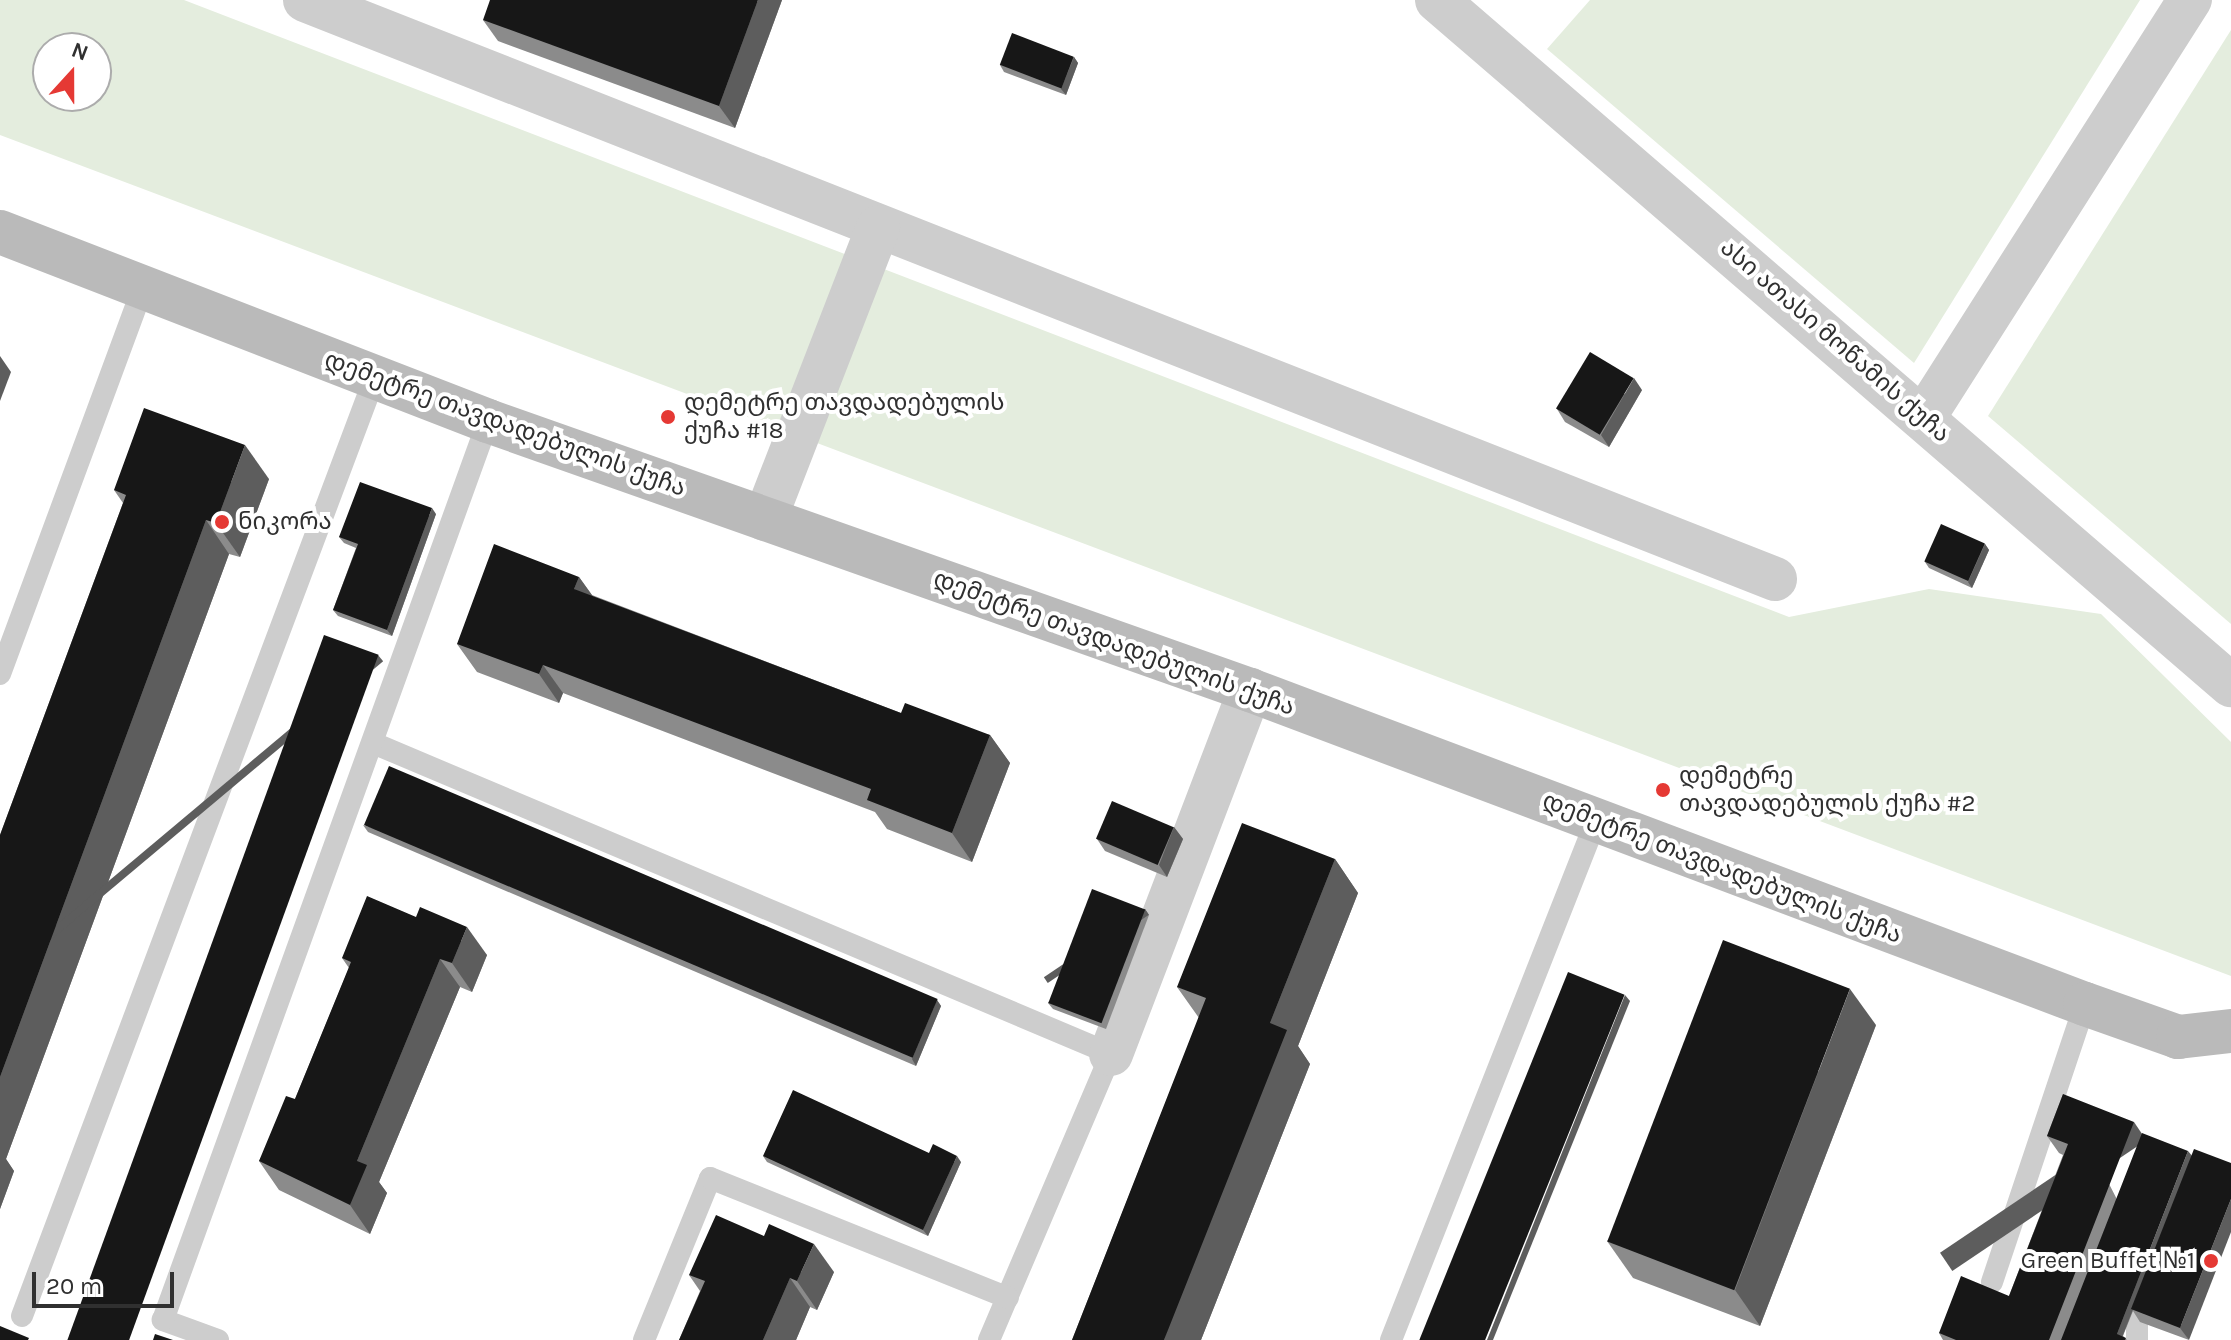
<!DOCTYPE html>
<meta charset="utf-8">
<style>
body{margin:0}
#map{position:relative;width:2231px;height:1340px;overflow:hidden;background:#fff;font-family:Karla,"Noto Sans Georgian",sans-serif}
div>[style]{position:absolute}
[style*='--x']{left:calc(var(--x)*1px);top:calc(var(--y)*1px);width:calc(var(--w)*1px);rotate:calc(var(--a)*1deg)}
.green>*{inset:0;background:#e4edde}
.lane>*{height:22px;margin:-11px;padding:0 11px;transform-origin:11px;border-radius:11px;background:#cdcdcd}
.street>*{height:44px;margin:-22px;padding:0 22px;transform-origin:22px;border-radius:22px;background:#cdcdcd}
.secondary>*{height:44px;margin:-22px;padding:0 22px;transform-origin:22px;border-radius:22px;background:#bababa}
.wall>*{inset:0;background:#8b8b8b}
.shaded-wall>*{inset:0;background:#5d5d5d;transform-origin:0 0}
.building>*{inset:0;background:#171717;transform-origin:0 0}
.dots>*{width:22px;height:22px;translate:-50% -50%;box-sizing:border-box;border:4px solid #fff;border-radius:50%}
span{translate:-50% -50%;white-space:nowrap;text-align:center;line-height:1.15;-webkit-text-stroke:8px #fff;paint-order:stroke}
.street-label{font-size:24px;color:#303030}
.poi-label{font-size:24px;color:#303030}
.left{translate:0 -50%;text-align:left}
.right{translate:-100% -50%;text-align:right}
.north{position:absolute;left:32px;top:32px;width:80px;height:80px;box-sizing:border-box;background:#fff;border:2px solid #acacac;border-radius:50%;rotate:21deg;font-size:22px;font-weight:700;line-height:32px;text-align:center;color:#303030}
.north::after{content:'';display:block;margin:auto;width:28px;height:36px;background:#e53934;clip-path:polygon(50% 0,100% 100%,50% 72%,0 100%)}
.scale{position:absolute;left:32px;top:1272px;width:142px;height:36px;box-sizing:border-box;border:4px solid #303030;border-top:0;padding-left:10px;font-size:24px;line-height:28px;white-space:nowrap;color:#303030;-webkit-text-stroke:6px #fff;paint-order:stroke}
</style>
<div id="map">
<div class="green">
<div style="clip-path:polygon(evenodd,0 0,184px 0,1789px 617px,1929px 589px,2101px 614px,2231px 742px,2231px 976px,0 135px,0 0,48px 48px,96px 48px,96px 96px,48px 96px,48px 48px)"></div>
<div style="clip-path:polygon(1590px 0,2140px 0,1914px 363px,1547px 49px)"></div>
<div style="clip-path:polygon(2231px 30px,2231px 624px,1988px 416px)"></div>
</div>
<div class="lane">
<div style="--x:0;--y:674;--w:412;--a:-69.7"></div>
<div style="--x:373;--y:743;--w:801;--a:22.85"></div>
<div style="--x:1111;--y:1054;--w:311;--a:113.1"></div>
<div style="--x:1992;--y:1282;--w:293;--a:-71.5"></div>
<div style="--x:2137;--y:1315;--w:25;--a:90"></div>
<div style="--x:22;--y:1316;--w:1003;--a:-69.4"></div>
<div style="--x:218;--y:1340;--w:59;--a:-160"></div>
<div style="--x:163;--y:1320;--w:956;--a:-70.12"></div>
<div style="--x:644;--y:1340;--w:175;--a:-67.8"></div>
<div style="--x:710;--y:1178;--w:321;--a:21.9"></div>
<div style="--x:1391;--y:1340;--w:558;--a:-68.45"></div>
</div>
<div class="street">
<div style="--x:305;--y:0;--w:1580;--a:21.5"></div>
<div style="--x:1437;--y:0;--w:1049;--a:40.79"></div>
<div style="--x:1924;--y:417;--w:495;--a:-57.5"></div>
<div style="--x:765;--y:519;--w:313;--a:-68.8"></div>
<div style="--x:1111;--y:1054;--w:390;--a:-69.1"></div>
</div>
<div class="secondary">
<div style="--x:0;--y:232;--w:523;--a:21.17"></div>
<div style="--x:488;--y:421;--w:808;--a:19.44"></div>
<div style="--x:1250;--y:690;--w:892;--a:20.61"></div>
<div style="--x:2085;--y:1004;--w:99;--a:19.5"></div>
<div style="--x:2178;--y:1037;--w:53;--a:-6.5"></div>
</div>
<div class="wall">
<div style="clip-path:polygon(782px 0,735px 128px,498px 41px,483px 20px)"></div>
<div style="clip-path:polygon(1074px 57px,1078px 63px,1066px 95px,1004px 72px,1000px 65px)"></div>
<div style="clip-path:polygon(1642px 390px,1609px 447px,1565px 422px,1557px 409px)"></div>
<div style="clip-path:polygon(269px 479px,240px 557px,229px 554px,6px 1159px,14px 1171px,0 1209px,0 835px,123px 503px,114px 490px)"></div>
<div style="clip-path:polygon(436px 514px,392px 636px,338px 616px,333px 610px,356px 548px,344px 543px,339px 537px)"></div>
<div style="clip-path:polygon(1985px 544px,1989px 550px,1972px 588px,1929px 568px,1925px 562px)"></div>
<div style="clip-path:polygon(579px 577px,592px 595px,901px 713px,990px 735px,1010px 763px,972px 862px,887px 829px,875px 812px,563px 693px,559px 703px,477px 672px,457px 644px)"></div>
<div style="clip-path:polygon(363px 825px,937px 1000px,941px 1006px,916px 1066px,368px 832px)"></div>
<div style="clip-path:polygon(1174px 827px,1183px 839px,1167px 877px,1105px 851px,1097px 839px)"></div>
<div style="clip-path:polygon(1335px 859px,1358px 893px,1298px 1046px,1310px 1064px,1201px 1340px,1072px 1340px,1199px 1018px,1177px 987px)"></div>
<div style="clip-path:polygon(1145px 909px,1149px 915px,1106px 1029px,1053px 1009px,1048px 1003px)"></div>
<div style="clip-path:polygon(416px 917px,487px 955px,472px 992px,460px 987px,379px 1182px,387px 1193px,370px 1234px,279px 1190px,259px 1161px,295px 1099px,349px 968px,342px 958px)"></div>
<div style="clip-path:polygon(1876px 1025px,1760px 1326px,1633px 1278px,1607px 1241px)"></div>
<div style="clip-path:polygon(2063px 1094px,2189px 1340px,2140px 1322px,2133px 1311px,2123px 1336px,2127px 1340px,1943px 1340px,1939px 1333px,2009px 1296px,2063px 1155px,2059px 1153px,2047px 1136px)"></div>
<div style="clip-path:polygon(763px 1156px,961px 1162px,928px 1236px,767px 1162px)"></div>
<div style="clip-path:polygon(834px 1272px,817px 1310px,810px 1307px,796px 1340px,679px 1340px,700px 1291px,689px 1275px)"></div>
</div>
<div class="shaded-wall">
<div style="clip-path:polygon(758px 0,782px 0,735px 128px,719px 106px)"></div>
<div style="clip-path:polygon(1074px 57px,1078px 63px,1066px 95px,1061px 89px)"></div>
<div style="clip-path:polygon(0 356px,11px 372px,0 401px)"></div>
<div style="clip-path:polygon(1634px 378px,1642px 390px,1609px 447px,1601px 435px)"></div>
<div style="clip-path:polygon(245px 445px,269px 479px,240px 557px,216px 523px)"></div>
<div style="clip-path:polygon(432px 508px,436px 514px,392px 636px,387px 630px)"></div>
<div style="clip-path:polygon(206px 520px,229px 554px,6px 1159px,14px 1171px,0 1209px,0 1077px)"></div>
<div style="clip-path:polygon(1985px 544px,1989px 550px,1972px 588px,1968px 582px)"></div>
<div style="clip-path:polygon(579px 577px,599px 605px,574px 589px)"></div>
<div style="left:378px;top:655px;width:8px;height:730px;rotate:50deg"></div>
<div style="clip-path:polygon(543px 665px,563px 693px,559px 703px,539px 674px)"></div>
<div style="clip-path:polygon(990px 735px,1010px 763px,972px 862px,952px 833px)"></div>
<div style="clip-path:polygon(1174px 827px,1183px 839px,1167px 877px,1159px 865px)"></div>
<div style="clip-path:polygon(1335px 859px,1358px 893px,1298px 1046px,1310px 1064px,1201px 1340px,1164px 1340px,1270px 1023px)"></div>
<div style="left:1145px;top:909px;width:7px;height:122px;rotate:56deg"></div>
<div style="clip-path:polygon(467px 927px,487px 955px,472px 992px,452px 963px)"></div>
<div style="clip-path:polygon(440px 959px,460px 987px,379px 1182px,387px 1193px,370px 1234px,350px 1205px,357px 1161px)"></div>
<div style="clip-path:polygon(1850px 989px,1876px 1025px,1760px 1326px,1735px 1290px)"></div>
<div style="clip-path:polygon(1625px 995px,1630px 1001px,1493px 1340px,1487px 1340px)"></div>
<div style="clip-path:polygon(937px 1000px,941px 1006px,916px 1066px,912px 1059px)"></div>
<div style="left:2134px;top:1122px;width:22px;height:234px;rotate:56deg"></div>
<div style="clip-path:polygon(2188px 1151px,2193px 1157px,2121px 1340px,2117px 1334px)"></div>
<div style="clip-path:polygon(957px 1156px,961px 1162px,928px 1236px,923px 1230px)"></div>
<div style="clip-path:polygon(2231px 1199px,2231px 1232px,2189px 1340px,2180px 1328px)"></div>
<div style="clip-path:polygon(814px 1244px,834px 1272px,817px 1310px,797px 1281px)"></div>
<div style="clip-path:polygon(790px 1278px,810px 1307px,796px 1340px,763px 1340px)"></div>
</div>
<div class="building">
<div style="clip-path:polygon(490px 0,758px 0,719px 106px,483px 20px)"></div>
<div style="left:1012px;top:33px;width:66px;height:34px;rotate:21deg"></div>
<div style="left:1590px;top:352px;width:51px;height:66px;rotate:31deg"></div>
<div style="clip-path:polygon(144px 408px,245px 445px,216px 523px,206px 520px,0 1077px,0 835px,126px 495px,114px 490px)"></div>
<div style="clip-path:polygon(360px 482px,432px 508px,387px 630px,333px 610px,358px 544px,339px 537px)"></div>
<div style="left:1941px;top:524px;width:48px;height:41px;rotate:24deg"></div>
<div style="clip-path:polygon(494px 544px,579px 577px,574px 589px,901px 713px,905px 703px,990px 735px,952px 833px,867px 800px,871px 789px,543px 665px,539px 674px,457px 644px)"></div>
<div style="left:324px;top:635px;width:58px;height:751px;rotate:20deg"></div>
<div style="left:389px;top:766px;width:596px;height:64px;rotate:23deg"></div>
<div style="left:1112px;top:801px;width:67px;height:41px;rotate:23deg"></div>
<div style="clip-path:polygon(1242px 823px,1335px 859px,1270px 1023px,1287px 1030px,1164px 1340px,1072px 1340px,1206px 998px,1177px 987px)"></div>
<div style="left:1092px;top:889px;width:57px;height:122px;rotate:21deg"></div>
<div style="clip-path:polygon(367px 896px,416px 917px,420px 907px,467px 927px,452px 963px,440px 959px,357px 1161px,367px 1165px,350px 1205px,259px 1161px,286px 1096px,295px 1099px,351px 962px,342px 958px)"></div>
<div style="left:1723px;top:940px;width:136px;height:323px;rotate:21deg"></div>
<div style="left:1568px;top:972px;width:61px;height:397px;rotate:22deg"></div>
<div style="clip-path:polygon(793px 1090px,929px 1153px,933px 1144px,957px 1156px,923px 1230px,763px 1156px)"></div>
<div style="clip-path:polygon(2063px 1094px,2134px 1122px,2049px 1340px,1956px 1340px,1939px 1333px,1961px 1276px,2009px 1296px,2068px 1144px,2047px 1136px)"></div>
<div style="clip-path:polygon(2142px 1133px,2188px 1151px,2117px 1334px,2126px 1338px,2125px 1340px,2061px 1340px)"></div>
<div style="clip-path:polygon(2194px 1149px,2231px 1163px,2231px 1199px,2180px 1328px,2131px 1309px)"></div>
<div style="clip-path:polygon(716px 1215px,764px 1236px,769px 1224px,814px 1244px,797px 1281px,790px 1278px,763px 1340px,679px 1340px,705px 1281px,689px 1275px)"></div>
<div style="clip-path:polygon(0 1326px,29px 1338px,28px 1340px,0 1340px)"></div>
<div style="clip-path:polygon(155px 1334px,173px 1340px,153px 1340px)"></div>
</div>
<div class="dots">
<div style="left:668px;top:417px;background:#e53934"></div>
<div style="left:222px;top:522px;background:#e53934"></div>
<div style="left:1663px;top:790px;background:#e53934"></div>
<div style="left:2211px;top:1261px;background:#e53934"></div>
</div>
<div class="street-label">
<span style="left:1835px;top:341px;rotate:41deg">ასი ათასი მოწამის ქუჩა</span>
<span style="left:505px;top:424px;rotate:20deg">დემეტრე თავდადებულის ქუჩა</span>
<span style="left:1114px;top:643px;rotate:20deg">დემეტრე თავდადებულის ქუჩა</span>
<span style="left:1722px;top:868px;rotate:21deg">დემეტრე თავდადებულის ქუჩა</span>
</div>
<div class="poi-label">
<span class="left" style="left:684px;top:417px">დემეტრე თავდადებულის<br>ქუჩა #18</span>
<span class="left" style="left:238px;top:522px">ნიკორა</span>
<span class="left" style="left:1679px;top:790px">დემეტრე<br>თავდადებულის ქუჩა #2</span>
<span class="right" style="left:2195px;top:1261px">Green Buffet №1</span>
</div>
<div class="north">N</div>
<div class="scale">20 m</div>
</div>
